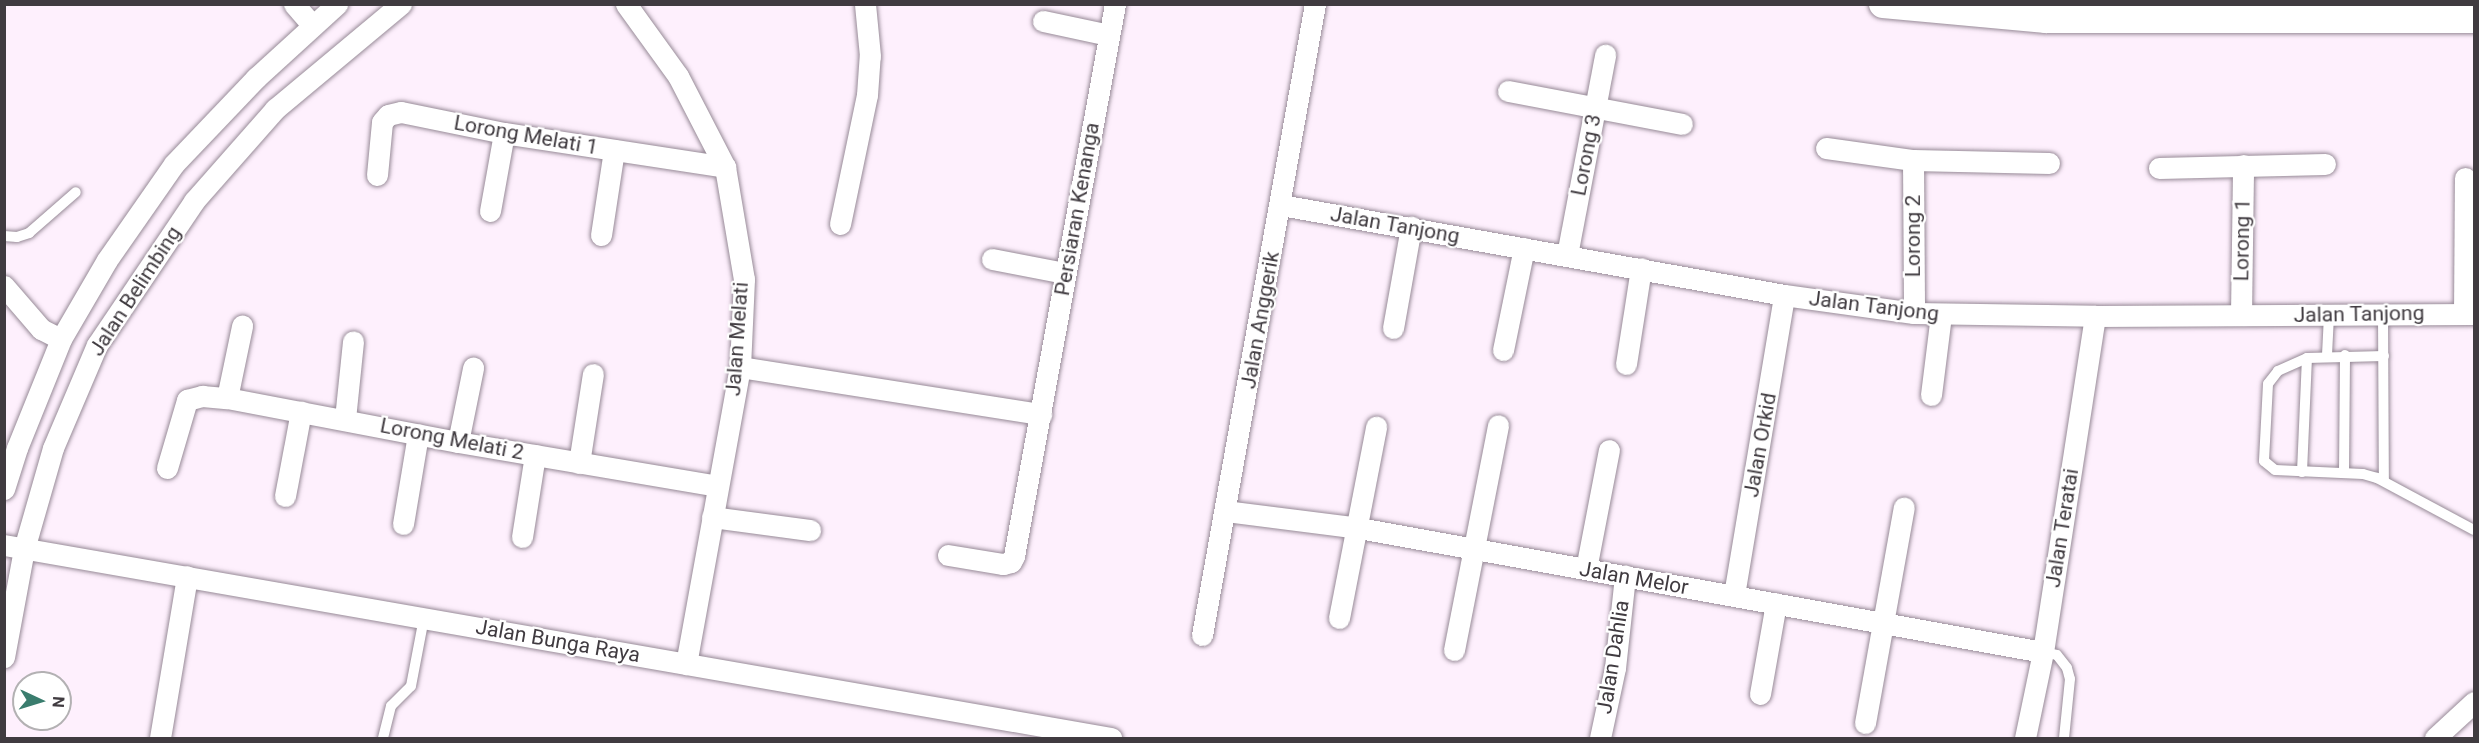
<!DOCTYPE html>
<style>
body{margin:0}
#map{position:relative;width:2479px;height:743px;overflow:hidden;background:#fef0fd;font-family:Roboto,sans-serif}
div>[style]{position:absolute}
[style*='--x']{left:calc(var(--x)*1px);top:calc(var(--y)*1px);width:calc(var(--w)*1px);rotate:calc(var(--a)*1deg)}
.roads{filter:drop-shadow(0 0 2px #978a97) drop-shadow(0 0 2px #978a97)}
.lane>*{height:10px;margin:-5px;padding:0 5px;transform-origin:5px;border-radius:5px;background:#fff}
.street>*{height:21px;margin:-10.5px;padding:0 10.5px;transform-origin:10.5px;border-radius:10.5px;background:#fff}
.secondary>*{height:28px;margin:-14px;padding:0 14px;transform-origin:14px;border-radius:14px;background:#fff}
span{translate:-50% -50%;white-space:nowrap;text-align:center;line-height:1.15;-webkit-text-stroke:4.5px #fff;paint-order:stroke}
.street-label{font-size:21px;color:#403b40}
.frame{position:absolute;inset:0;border:6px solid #403b40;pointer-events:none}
.north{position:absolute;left:12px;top:671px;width:60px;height:60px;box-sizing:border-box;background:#fff;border:2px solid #b3b1b3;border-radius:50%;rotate:94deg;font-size:16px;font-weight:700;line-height:24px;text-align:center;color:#403b40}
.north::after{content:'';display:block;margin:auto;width:21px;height:27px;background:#3a7d6e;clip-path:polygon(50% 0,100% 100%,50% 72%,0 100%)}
</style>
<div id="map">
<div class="roads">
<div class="lane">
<div style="--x:4;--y:236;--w:13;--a:4"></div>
<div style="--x:17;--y:237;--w:13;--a:-18"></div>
<div style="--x:29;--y:233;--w:62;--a:-41.1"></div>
<div style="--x:2383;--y:314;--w:167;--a:89.7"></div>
<div style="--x:2327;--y:355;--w:40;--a:-87.1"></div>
<div style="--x:2384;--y:356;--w:77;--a:178.5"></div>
<div style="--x:2307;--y:358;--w:32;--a:156"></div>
<div style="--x:2278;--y:371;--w:16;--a:128"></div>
<div style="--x:2268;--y:384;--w:77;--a:93"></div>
<div style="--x:2264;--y:461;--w:14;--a:39"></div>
<div style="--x:2275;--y:470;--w:88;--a:2.6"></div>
<div style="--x:2363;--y:474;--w:15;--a:16"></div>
<div style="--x:2377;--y:478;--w:110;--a:28.2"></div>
<div style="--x:2302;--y:472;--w:114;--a:-87.5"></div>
<div style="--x:2344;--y:472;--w:117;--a:-89.5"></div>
<div style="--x:2043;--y:652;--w:14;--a:12"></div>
<div style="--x:2057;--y:655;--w:16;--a:52"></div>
<div style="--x:2067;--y:668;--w:11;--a:75"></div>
<div style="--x:2070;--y:679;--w:59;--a:95.8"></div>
<div style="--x:383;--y:738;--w:33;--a:-76"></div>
<div style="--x:391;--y:706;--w:28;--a:-45"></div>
<div style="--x:411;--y:686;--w:69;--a:-79.2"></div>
</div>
<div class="street">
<div style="--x:294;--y:4;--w:28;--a:49"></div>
<div style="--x:626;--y:4;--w:89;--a:54.2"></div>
<div style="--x:678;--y:76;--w:102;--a:62.7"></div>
<div style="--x:725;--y:167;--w:114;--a:80.4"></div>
<div style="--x:744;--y:279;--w:88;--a:92.6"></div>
<div style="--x:740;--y:367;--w:302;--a:100.3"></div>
<div style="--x:1043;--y:21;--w:67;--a:12"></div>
<div style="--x:1508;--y:91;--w:177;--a:10.7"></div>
<div style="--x:1826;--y:148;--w:88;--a:7.9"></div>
<div style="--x:1913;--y:160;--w:136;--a:1.3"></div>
<div style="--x:1913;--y:160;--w:153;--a:89.6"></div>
<div style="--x:2159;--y:168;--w:166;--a:-1.4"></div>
<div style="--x:377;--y:175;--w:53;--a:-84.6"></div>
<div style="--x:382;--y:122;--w:9;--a:-49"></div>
<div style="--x:388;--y:115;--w:13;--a:-13"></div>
<div style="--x:401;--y:112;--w:105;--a:11.5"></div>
<div style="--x:504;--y:133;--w:224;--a:8.7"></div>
<div style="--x:1281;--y:205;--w:511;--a:10.14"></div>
<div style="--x:1784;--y:295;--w:131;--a:7.9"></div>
<div style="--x:1914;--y:313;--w:181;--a:0.9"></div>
<div style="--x:2095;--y:316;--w:379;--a:-0.3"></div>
<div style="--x:490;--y:211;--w:79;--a:-79.8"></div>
<div style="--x:840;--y:224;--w:132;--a:-78.2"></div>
<div style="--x:867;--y:95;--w:39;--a:-86"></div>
<div style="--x:870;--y:56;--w:52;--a:-95.5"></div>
<div style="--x:601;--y:235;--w:86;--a:-81.3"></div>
<div style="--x:1567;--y:255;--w:204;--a:-79.2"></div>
<div style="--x:992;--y:259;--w:74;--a:10.9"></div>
<div style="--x:4;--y:286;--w:57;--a:49.3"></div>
<div style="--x:41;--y:329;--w:22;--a:27"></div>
<div style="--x:2464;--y:314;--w:136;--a:-89.6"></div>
<div style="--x:2241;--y:315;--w:150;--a:-89.2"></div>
<div style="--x:1393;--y:328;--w:103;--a:-79.9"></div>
<div style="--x:1503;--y:350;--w:104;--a:-78.4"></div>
<div style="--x:1626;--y:364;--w:97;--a:-81.1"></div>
<div style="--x:740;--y:367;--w:305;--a:8.9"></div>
<div style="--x:1931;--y:395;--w:81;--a:-82.9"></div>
<div style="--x:227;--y:398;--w:74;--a:-78.2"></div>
<div style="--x:345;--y:419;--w:78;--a:-84.1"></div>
<div style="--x:458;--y:442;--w:76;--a:-78.5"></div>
<div style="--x:579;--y:463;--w:90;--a:-81.1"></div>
<div style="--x:167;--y:468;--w:71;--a:-73.6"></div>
<div style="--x:187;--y:400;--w:16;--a:-15"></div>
<div style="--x:202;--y:396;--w:25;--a:5"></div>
<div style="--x:227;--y:398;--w:235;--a:10.8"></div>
<div style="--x:458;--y:442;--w:263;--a:9.6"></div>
<div style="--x:4;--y:489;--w:43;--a:-72.4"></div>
<div style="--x:17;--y:448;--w:118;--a:-68"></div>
<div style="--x:61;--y:339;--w:91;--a:-59.8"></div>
<div style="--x:107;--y:260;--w:117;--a:-55.1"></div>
<div style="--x:174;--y:164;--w:119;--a:-46.4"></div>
<div style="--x:256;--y:78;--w:110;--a:-42.4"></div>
<div style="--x:285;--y:496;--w:86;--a:-79.3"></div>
<div style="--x:1225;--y:511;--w:135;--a:7.2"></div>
<div style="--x:1359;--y:528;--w:695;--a:10.28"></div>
<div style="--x:712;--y:517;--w:99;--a:7.6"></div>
<div style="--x:403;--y:524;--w:91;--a:-80.5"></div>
<div style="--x:522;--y:537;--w:83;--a:-81"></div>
<div style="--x:4;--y:545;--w:1124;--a:9.89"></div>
<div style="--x:948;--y:555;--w:56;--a:9.3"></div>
<div style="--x:1003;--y:564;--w:8;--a:-14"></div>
<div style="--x:1011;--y:562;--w:7;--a:-63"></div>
<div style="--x:1014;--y:556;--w:561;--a:-79.63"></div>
<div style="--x:1586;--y:569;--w:121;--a:-79.1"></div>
<div style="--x:1734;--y:595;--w:304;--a:-80.5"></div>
<div style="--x:1339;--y:618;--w:195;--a:-79"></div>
<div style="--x:1202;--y:635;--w:641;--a:-79.85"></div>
<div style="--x:1454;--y:650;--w:229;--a:-78.9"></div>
<div style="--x:4;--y:657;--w:110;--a:-79.5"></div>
<div style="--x:24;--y:549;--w:105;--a:-74"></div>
<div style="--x:53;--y:448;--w:112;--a:-66.9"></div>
<div style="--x:97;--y:345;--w:174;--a:-56"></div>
<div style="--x:194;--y:201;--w:123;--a:-48.6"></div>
<div style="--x:275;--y:109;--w:164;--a:-39.8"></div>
<div style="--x:1760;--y:694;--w:92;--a:-80"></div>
<div style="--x:1865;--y:723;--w:219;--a:-79.8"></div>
<div style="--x:160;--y:738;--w:164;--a:-80.5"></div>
<div style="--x:1600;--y:738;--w:72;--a:-77.9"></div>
<div style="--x:1615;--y:668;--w:93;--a:-83.8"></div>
<div style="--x:2025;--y:738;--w:88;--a:-78.2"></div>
<div style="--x:2043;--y:652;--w:340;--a:-81.2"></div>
<div style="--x:2435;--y:738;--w:53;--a:-42.7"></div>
</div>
<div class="secondary">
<div style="--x:1883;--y:4;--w:164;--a:5.3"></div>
<div style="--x:2046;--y:19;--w:428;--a:0"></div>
</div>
</div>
<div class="street-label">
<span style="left:526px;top:135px;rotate:10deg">Lorong Melati 1</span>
<span style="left:1586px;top:155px;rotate:-79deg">Lorong 3</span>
<span style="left:1077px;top:209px;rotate:-80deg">Persiaran Kenanga</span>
<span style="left:1395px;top:225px;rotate:10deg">Jalan Tanjong</span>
<span style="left:1913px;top:236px;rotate:-90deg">Lorong 2</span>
<span style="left:2242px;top:240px;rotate:-89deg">Lorong 1</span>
<span style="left:135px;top:291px;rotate:-57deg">Jalan Belimbing</span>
<span style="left:1874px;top:306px;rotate:7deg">Jalan Tanjong</span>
<span style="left:2359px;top:314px;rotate:-1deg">Jalan Tanjong</span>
<span style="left:1260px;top:320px;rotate:-80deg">Jalan Anggerik</span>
<span style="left:737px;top:339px;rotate:-86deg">Jalan Melati</span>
<span style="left:452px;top:439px;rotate:11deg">Lorong Melati 2</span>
<span style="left:1760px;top:445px;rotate:-80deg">Jalan Orkid</span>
<span style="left:2062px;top:528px;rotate:-81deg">Jalan Teratai</span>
<span style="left:1634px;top:578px;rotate:10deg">Jalan Melor</span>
<span style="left:558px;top:641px;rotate:10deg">Jalan Bunga Raya</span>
<span style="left:1613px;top:657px;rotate:-81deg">Jalan Dahlia</span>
</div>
<div class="frame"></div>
<div class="north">N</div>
</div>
